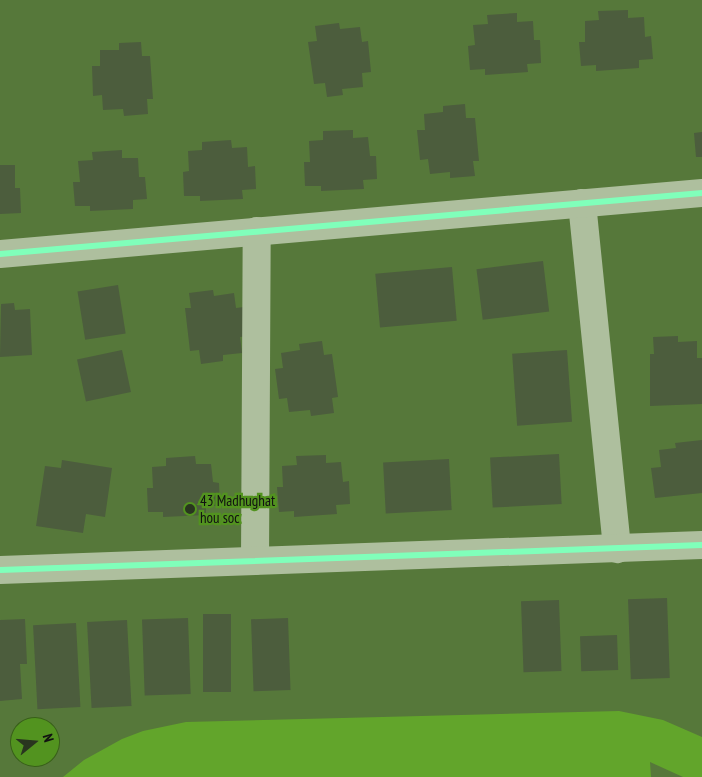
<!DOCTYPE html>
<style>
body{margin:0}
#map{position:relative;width:702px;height:777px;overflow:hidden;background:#56783a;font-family:"PT Sans Narrow",sans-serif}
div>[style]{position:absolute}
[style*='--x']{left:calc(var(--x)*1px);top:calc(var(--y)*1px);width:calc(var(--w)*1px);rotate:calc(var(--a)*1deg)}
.green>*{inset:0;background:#62a52b}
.building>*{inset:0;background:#4c5d3d;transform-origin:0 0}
.minor>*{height:28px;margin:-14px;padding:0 14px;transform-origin:14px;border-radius:14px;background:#aebf9e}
.cycleway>*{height:6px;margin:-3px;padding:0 3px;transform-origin:3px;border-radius:3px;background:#80ffba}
.dots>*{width:14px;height:14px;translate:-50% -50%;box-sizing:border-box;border:2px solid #52931f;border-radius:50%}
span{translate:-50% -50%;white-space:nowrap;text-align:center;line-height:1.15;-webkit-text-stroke:4.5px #52931f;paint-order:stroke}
.poi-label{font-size:15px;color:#111}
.left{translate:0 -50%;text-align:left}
.north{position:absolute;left:10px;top:717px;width:50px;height:50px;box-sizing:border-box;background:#52931f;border:1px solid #385f19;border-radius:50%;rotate:73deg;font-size:14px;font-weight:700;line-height:20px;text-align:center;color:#111}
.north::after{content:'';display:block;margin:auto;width:18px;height:22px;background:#29351f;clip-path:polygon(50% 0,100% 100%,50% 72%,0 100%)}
</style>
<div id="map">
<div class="green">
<div style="clip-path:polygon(619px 711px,663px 720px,702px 737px,702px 777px,683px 777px,650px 762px,651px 777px,63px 777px,84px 760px,122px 739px,143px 731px,186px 722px)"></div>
</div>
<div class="building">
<div style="clip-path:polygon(628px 10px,628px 18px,644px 17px,645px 37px,651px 36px,653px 59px,639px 60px,639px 68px,596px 71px,596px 65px,581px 66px,579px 42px,585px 42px,585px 21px,599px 20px,598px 11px)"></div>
<div style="clip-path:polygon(517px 13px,517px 22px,533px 21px,534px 40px,540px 40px,541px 63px,527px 64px,528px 72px,485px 75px,485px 69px,470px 70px,468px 46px,475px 45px,473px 25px,488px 24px,487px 15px)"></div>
<div style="clip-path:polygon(339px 23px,340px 29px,360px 27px,362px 42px,368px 41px,371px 72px,362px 73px,363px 87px,342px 89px,343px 95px,327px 97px,325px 83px,314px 84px,308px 42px,317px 41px,315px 26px)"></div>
<div style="clip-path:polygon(141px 42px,142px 56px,150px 56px,153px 99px,147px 99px,148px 114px,124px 116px,123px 109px,103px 110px,102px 95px,93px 96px,92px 66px,100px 66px,100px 50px,119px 50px,119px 43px)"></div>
<div style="clip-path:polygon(465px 104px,466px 118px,475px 118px,479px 161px,473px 161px,475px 176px,450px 178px,450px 172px,430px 174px,428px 159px,420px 160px,417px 130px,425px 130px,424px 114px,443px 112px,443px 106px)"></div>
<div style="clip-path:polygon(353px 130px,353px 138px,368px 137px,370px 156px,376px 156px,377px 179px,363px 180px,364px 189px,321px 191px,321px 186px,305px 186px,304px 162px,310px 162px,309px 141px,323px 140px,323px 131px)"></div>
<div style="clip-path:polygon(702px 132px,702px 157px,696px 157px,694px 133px)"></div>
<div style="clip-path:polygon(231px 140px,232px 148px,247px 147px,248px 167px,255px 166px,256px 189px,242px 190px,243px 199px,200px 201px,200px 196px,184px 196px,183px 172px,189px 171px,188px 151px,202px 150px,202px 142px)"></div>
<div style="clip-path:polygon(122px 150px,122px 158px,138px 158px,139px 177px,145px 177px,147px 199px,133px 200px,133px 209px,90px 211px,90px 206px,75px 206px,73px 182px,80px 182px,78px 161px,93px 160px,92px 152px)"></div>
<div style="clip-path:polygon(0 165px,15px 165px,15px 188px,20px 188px,21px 213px,0 214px)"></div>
<div style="left:543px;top:261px;width:51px;height:67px;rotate:83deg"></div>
<div style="left:452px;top:267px;width:54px;height:77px;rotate:85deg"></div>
<div style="left:118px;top:285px;width:49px;height:41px;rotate:81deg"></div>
<div style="clip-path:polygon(213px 290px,214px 296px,234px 293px,236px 308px,244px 307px,248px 336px,240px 337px,242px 353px,223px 355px,223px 361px,201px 364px,199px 350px,190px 351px,185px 308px,191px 308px,189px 293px)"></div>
<div style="clip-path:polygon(14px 303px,15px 310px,30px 309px,32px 355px,0 357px,1px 304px)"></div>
<div style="clip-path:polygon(678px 336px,678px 342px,697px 341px,697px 358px,702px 358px,702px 404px,650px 406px,650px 354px,654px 354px,653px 337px)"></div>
<div style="clip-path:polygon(322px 341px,324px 355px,332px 354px,338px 397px,332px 398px,334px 413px,311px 416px,310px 410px,289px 412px,287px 398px,279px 399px,275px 369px,283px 368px,281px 353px,300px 350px,299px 344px)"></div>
<div style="left:122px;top:350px;width:43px;height:46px;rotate:78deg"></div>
<div style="left:567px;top:350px;width:72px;height:55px;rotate:86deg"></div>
<div style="clip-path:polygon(702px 440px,702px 493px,655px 498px,651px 468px,661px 467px,659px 450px,676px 448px,675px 443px)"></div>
<div style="left:559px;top:454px;width:50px;height:69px;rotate:87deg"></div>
<div style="clip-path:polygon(326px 455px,326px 463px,341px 462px,343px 482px,349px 481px,350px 504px,336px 505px,337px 514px,294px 517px,294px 511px,279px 512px,277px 487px,283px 487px,282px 466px,297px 465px,296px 456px)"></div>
<div style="clip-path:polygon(195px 456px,196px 464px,211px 464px,213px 482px,219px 483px,220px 506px,206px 506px,206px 515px,163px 517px,163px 512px,148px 512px,147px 488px,153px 488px,152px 467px,166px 466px,166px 458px)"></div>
<div style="left:449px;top:459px;width:51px;height:66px;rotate:87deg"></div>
<div style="clip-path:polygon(62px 460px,112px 468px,105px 517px,86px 514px,83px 533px,36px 526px,45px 466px,61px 468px)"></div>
<div style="left:667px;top:598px;width:80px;height:39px;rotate:88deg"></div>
<div style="left:559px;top:600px;width:71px;height:38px;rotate:88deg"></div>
<div style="left:203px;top:614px;width:28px;height:78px"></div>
<div style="left:188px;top:618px;width:76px;height:46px;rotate:88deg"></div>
<div style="left:288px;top:618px;width:72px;height:37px;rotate:88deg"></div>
<div style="clip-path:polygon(25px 619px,27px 664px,20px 664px,22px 699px,0 701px,0 620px)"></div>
<div style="left:127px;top:620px;width:86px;height:40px;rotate:87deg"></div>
<div style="left:76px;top:623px;width:84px;height:43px;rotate:87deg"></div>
<div style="left:617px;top:635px;width:35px;height:37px;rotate:88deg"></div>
</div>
<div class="minor">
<div style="--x:582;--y:203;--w:348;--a:84.2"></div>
<div style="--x:0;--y:254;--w:705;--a:-4.97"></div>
<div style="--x:255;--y:561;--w:330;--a:-89.7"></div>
<div style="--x:0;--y:570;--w:702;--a:-2.04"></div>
</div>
<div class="cycleway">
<div style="--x:0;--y:254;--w:705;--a:-4.97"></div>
<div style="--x:0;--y:570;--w:702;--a:-2.04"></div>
</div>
<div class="dots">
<div style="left:190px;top:509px;background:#29351f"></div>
</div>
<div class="poi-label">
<span class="left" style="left:200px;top:509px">43 Madhughat<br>hou soc</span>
</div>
<div class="north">N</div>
</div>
